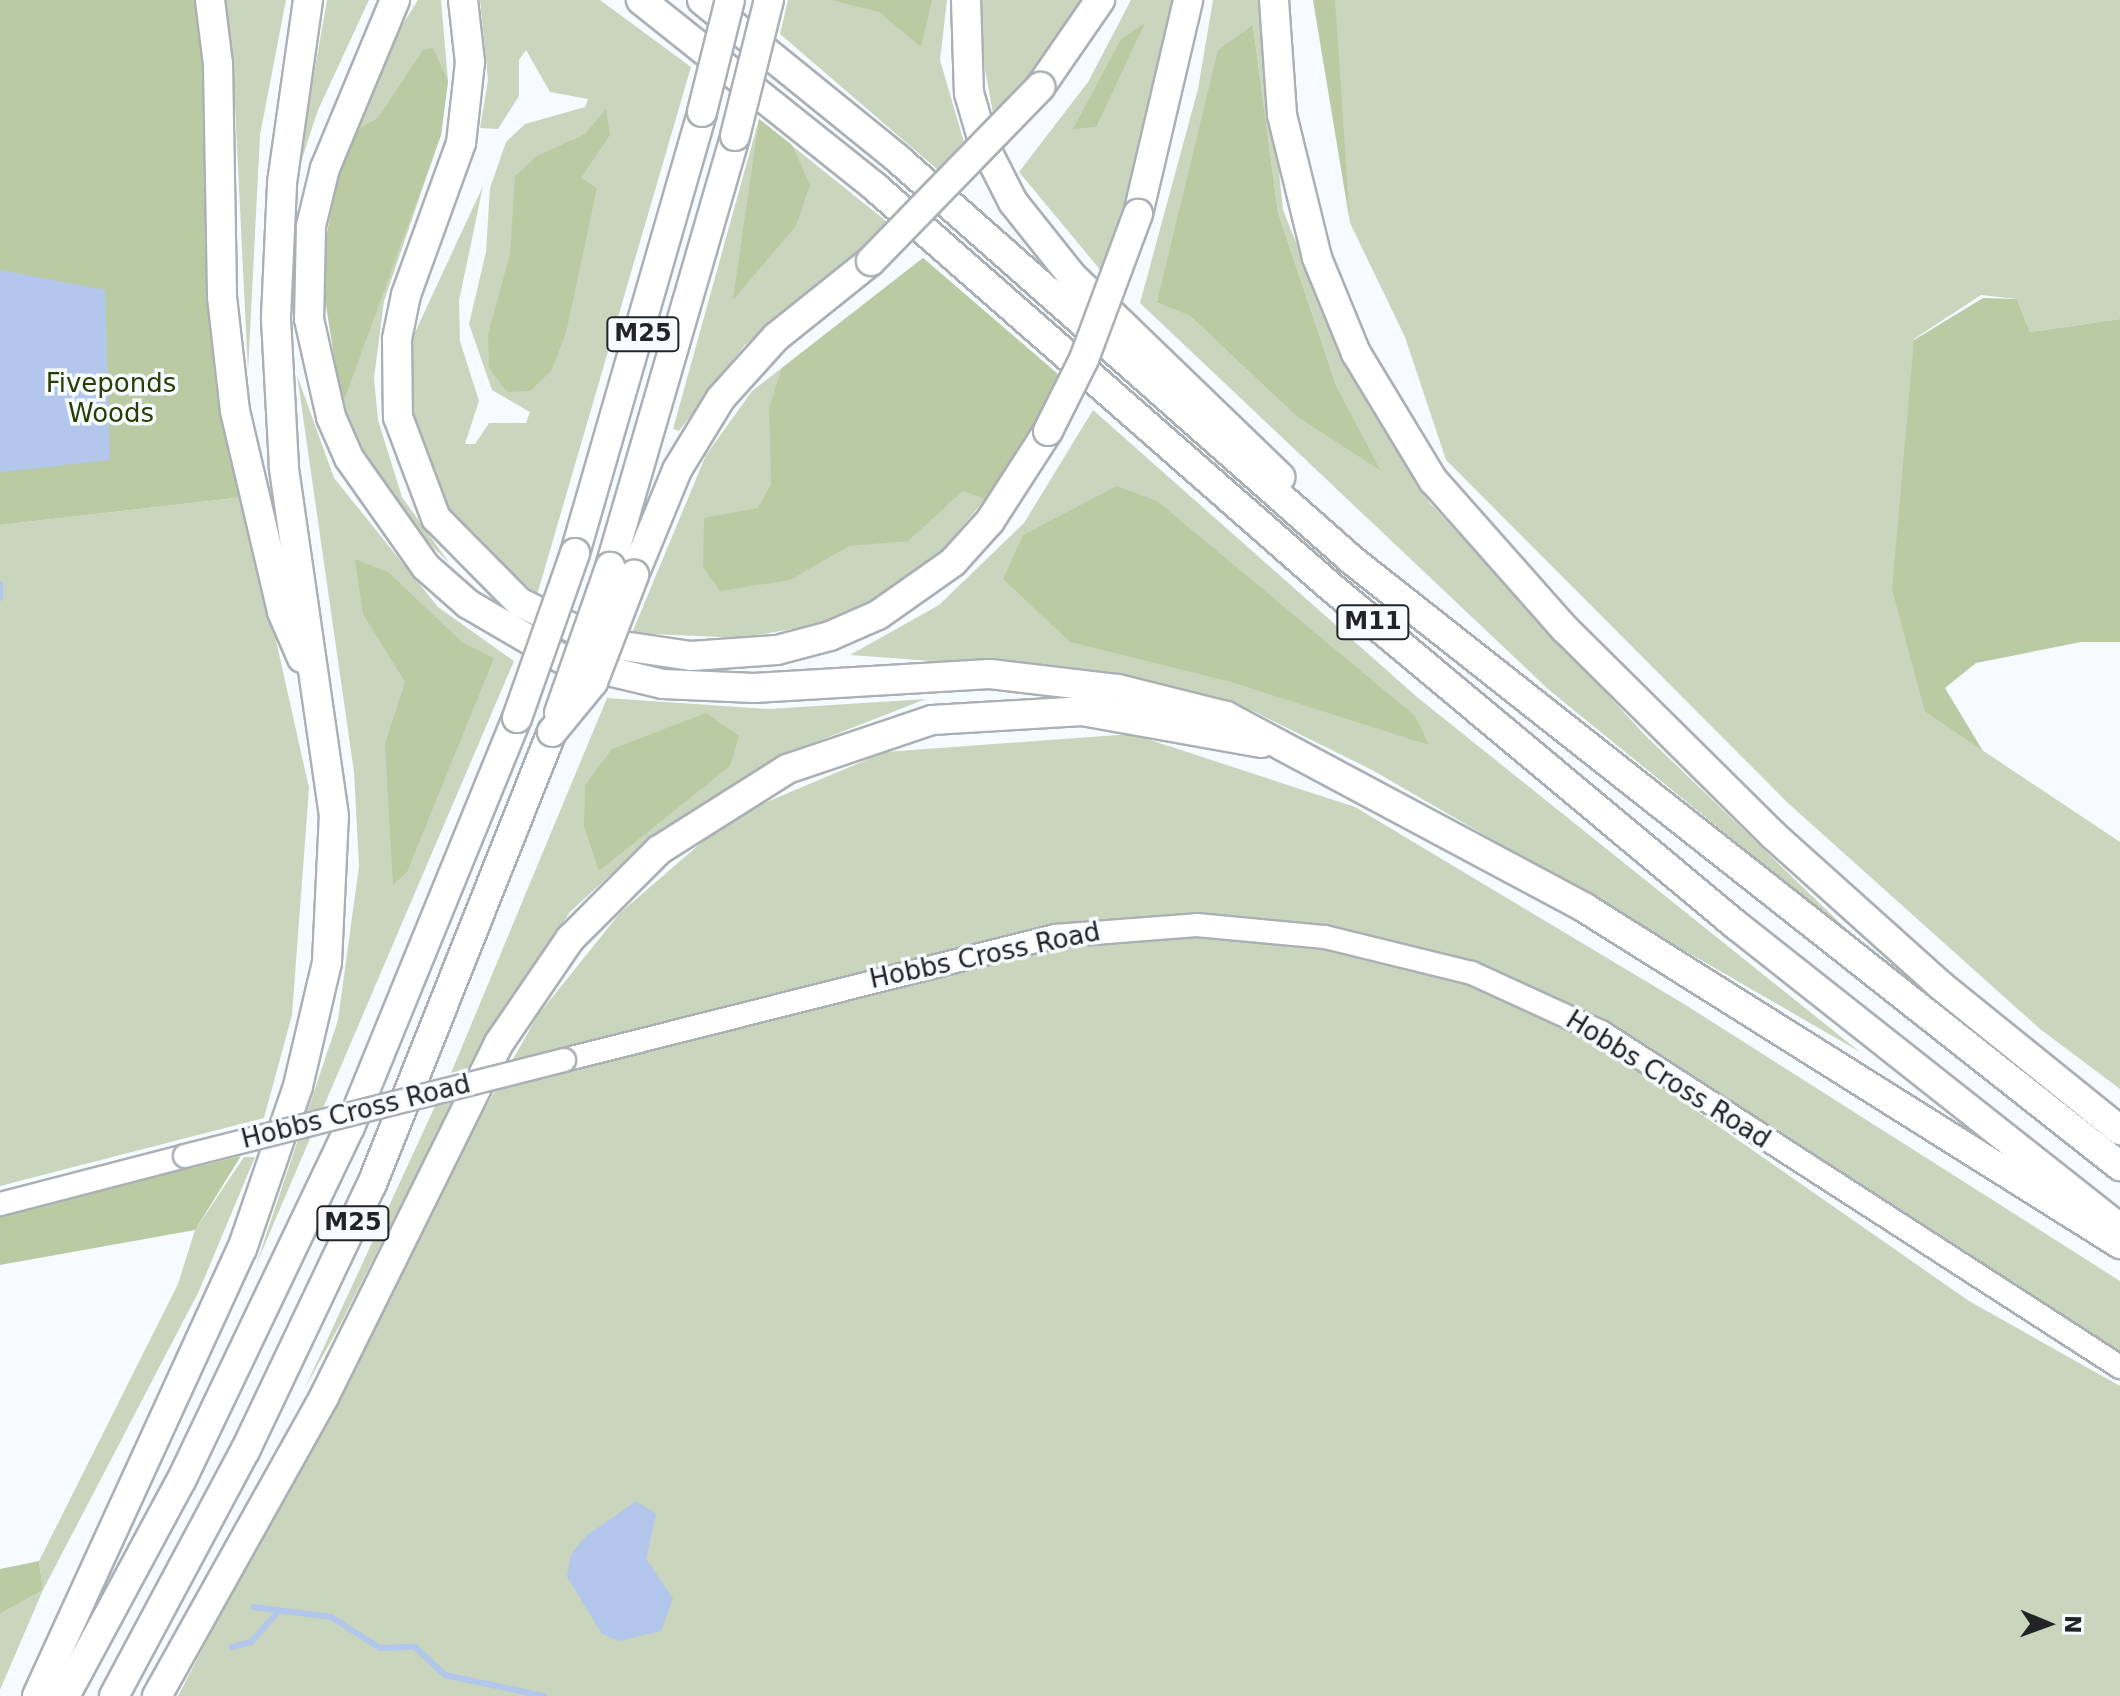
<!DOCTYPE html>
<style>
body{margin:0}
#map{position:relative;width:2120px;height:1696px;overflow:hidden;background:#f6fbff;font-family:"DejaVu Sans",sans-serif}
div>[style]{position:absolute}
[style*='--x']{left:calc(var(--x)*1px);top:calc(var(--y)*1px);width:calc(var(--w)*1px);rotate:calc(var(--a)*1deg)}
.green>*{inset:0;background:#cad5bd}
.forest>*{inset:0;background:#bacba4}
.water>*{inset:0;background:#b3c7ec}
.stream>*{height:6px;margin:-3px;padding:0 3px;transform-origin:3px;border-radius:3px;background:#b3c7ec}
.roads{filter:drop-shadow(2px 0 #abb0b5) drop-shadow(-2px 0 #abb0b5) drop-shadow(0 2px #abb0b5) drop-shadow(0 -2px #abb0b5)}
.secondary>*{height:22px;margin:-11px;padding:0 11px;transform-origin:11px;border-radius:11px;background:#fff}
.highway>*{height:28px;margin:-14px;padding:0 14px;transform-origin:14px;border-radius:14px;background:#fff}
.bridges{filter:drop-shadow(2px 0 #abb0b5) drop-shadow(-2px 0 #abb0b5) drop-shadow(0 2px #abb0b5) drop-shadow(0 -2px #abb0b5)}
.secondary-bridge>*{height:22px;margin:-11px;padding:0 11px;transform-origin:11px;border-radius:11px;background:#fff}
.highway-bridge>*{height:28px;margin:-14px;padding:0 14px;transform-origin:14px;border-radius:14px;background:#fff}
span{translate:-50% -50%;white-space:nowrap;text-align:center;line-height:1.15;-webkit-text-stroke:7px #f6fbff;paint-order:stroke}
.shield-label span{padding:2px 6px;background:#f6fbff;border:2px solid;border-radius:6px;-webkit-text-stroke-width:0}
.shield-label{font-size:24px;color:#212325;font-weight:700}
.park-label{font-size:26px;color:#2a3e00}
.street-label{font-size:26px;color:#212325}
.north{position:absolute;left:2008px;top:1584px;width:80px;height:80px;-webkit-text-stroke:6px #f6fbff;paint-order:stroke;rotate:91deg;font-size:22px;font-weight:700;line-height:32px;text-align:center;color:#212325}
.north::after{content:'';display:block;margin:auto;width:28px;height:36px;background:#212325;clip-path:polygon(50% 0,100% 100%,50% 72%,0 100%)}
</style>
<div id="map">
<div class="green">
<div style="clip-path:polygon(221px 0,286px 0,260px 135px,248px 372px,233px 64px)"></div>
<div style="clip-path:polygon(327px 0,369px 0,318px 110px,296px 177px)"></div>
<div style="clip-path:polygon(418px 0,441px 0,448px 81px,441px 135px,384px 301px,374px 378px,378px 420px,402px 497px,450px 564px,390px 504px,342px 406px,343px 151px,389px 46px)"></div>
<div style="clip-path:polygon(480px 0,600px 0,691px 67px,537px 595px,450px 515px,411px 415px,411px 341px,483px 186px,459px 301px,460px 341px,479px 401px,465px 444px,475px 444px,489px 423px,526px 423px,530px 412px,492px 390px,469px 324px,486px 252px,490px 188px,506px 142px,525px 124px,585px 107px,588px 99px,550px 92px,526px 50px,519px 60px,519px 96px,498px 129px,480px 128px,488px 80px)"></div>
<div style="clip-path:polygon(788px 0,947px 0,940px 60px,968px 156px,945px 176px,780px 34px)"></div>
<div style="clip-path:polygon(982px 0,1082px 0,995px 124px,980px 42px)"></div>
<div style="clip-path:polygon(1131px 0,1174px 0,1132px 190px,1102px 272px,1019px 172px,1088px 82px)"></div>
<div style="clip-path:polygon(evenodd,1213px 0,1261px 0,1283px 210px,1343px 359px,1429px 502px,1645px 735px,1865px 947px,1549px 690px,1140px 303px,1198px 89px,1213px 0,1253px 25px,1278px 212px,1336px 385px,1380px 470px,1297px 417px,1190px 316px,1157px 301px,1253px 25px)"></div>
<div style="clip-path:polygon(1333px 0,2120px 0,2120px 319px,2030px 332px,2017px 299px,1981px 295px,1914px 339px,1925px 712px,2120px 842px,2120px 1089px,2040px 1029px,1789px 804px,1446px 460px,1405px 337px,1350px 223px)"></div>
<div style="clip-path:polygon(759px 119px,891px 225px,744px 346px,679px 431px,673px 429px)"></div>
<div style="clip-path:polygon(923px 258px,1059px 375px,1014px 465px,931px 564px,839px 621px,741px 638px,632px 633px,706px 455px,752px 391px)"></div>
<div style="clip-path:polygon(297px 375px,334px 478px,438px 607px,514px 661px,256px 1265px,338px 1020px,359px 866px,354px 772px)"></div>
<div style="clip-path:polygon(1093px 410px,1417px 697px,1860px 1052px,1372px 770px,1253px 711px,1111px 674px,850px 655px,939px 605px,1024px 523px)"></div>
<div style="clip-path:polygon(244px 497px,309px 788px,292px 1015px,264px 1118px,0 1186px,0 525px)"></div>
<div style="clip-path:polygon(607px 698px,769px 709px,926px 699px,780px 756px,647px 841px,570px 912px,469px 1068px,451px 1073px)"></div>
<div style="clip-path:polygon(1132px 734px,1355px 807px,1684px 1004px,2120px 1281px,2120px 1361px,1861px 1194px,1678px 1098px,1969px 1301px,2120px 1386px,2120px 1696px,178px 1696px,475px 1126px,538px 1015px,620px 913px,731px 817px,885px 752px)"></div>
<div style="clip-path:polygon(454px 1099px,342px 1321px,304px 1390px,436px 1104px)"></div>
<div style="clip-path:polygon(244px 1157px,255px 1157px,199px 1291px,43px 1590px,0 1690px,0 1614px,43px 1590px,39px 1561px,178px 1284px,195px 1230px)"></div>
</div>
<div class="forest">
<div style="clip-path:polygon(0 0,198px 0,244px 497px,0 525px)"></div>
<div style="clip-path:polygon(831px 0,932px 0,921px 47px,879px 12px)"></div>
<div style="clip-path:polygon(1313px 0,1335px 0,1350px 223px)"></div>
<div style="clip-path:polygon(1145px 23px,1096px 127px,1073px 129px,1121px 39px)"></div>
<div style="clip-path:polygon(1253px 25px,1278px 212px,1336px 385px,1381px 471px,1297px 417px,1190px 316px,1157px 302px,1218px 50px)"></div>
<div style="clip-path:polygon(433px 48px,448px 81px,441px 135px,342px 406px,320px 268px,343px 151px,350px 134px,378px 118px,423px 50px)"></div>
<div style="clip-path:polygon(606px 109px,610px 135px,581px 178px,597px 188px,566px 333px,551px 371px,530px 391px,507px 392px,489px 368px,488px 335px,510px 254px,515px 176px,537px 156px,585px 134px)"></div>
<div style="clip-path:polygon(759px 119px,792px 145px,810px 185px,796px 226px,733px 300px)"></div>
<div style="clip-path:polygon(923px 258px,1059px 375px,1014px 465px,985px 499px,963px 491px,908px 541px,849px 546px,790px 580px,720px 591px,703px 567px,704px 518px,758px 508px,771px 484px,769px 408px,782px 368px)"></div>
<div style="clip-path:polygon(1983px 298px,2017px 299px,2030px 332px,2120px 319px,2120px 642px,2081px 642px,1976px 663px,1945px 688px,1983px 751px,1925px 712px,1892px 589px,1914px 340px)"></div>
<div style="clip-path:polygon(1117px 486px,1157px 501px,1415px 716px,1429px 745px,1231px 682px,1070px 642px,1003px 579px,1023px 535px)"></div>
<div style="clip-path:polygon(355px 559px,388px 572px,462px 642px,494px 658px,407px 872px,393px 885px,385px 744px,405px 682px,363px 614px)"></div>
<div style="clip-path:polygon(706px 713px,739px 736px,730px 766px,599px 871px,584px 826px,585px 785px,612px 749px)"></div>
<div style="clip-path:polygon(241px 1156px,195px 1230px,0 1265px,0 1214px)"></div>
<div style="clip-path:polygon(39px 1561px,43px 1590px,0 1614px,0 1569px)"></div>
</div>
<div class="water">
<div style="clip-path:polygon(0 270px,105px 290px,110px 460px,0 472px)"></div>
<div style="clip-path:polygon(636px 1501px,656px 1514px,646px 1559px,673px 1598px,661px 1631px,619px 1641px,602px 1634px,567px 1577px,571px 1554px,586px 1536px)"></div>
</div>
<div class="stream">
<div style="--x:0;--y:584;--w:14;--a:90"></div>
<div style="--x:253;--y:1607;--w:79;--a:7.3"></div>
<div style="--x:331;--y:1617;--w:58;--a:32.3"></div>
<div style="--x:380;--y:1648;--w:35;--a:-2"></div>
<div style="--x:415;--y:1647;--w:41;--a:43"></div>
<div style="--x:445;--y:1675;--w:101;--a:12"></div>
<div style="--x:232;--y:1647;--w:20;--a:-15"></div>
<div style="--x:251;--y:1642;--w:38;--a:-48"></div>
</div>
<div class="roads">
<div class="secondary">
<div style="--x:564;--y:1060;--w:506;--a:-14.17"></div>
<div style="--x:1055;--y:936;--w:142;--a:-4.4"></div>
<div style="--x:1197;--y:925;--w:129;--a:5.4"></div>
<div style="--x:1325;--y:937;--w:151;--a:13.8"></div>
<div style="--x:1472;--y:973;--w:142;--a:24.6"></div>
<div style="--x:1601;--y:1032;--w:618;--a:32.84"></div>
<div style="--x:0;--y:1204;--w:191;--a:-14.5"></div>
</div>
<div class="highway">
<div style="--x:210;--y:0;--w:64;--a:82.9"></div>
<div style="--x:218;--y:64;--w:233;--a:89"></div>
<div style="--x:222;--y:297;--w:115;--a:83.5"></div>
<div style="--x:235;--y:411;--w:206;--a:76.8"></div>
<div style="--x:282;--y:612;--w:50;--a:66.5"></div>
<div style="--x:395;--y:0;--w:182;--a:112.6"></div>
<div style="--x:325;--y:168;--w:60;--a:103.6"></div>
<div style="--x:311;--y:226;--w:93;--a:91.2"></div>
<div style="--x:309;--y:319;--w:100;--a:77.3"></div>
<div style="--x:331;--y:417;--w:45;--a:66.3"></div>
<div style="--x:349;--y:458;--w:133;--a:54.8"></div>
<div style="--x:426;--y:567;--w:56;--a:41.4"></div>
<div style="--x:468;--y:604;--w:113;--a:30.2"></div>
<div style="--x:566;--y:661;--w:100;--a:13.3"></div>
<div style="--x:663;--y:684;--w:91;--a:2.5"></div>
<div style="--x:754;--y:688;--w:236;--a:-3.4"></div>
<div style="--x:990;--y:674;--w:129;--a:6.7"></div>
<div style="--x:1118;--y:689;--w:111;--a:14"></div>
<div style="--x:1226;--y:716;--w:407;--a:28.1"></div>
<div style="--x:1585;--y:908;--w:632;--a:32.13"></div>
<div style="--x:463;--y:0;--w:62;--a:83.6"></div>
<div style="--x:470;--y:62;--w:81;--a:96.3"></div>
<div style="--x:461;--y:143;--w:162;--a:109.9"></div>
<div style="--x:406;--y:295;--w:45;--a:101.6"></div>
<div style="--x:397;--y:339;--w:78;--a:89.3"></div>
<div style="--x:398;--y:417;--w:108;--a:69.4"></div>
<div style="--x:436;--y:518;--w:118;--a:45.3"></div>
<div style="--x:519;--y:602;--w:93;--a:26"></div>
<div style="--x:603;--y:643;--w:89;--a:8.4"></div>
<div style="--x:691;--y:656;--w:86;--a:-4"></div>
<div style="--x:777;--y:650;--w:55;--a:-14.8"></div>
<div style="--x:830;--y:636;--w:52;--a:-23.6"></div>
<div style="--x:878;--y:615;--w:92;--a:-35.2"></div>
<div style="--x:953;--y:562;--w:55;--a:-47.9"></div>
<div style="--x:990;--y:521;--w:107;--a:-57.2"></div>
<div style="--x:641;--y:0;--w:300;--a:38.6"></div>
<div style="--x:875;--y:187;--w:607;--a:41.26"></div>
<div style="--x:1331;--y:587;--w:528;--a:39.85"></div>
<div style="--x:1736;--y:925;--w:484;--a:38.3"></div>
<div style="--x:702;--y:0;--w:252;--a:39"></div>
<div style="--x:898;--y:159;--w:607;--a:41.46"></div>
<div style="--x:1353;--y:561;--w:977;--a:38.27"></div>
<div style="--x:966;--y:0;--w:93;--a:88.2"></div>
<div style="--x:969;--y:93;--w:54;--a:73.9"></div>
<div style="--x:984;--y:145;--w:64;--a:63"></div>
<div style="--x:1013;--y:202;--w:93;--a:51.5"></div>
<div style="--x:1071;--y:275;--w:291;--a:44"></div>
<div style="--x:1274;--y:0;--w:115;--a:86"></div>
<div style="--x:1282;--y:115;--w:147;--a:76.2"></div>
<div style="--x:1317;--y:258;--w:103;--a:67.7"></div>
<div style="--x:1356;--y:353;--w:149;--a:58.8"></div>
<div style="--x:1433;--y:480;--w:199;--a:48.5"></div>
<div style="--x:1565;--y:629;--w:293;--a:44.7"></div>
<div style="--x:1773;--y:835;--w:224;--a:41.9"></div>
<div style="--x:1940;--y:985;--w:231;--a:38.9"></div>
<div style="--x:1040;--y:87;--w:106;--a:-55.4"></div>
<div style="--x:1138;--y:214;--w:220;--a:-76.8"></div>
<div style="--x:575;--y:553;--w:459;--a:-73.9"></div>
<div style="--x:610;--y:567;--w:449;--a:-73.8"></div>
<div style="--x:634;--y:575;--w:113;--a:-67.7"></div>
<div style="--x:677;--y:470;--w:84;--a:-58.6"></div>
<div style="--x:721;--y:398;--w:82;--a:-48"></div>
<div style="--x:776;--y:337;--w:122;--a:-38.7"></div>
<div style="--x:37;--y:1696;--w:492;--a:-65.4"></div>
<div style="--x:242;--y:1249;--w:172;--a:-71"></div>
<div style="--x:298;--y:1086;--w:127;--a:-76.8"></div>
<div style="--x:327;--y:962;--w:146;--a:-87.3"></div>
<div style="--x:334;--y:816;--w:353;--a:-98.2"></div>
<div style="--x:284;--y:467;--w:150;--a:-93.1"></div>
<div style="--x:276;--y:317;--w:134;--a:-87.4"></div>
<div style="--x:282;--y:183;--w:185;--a:-81.9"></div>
<div style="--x:65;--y:1696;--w:244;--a:-61.7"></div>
<div style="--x:181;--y:1481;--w:392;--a:-64.5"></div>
<div style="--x:350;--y:1127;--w:442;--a:-67.8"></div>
<div style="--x:114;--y:1696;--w:278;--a:-61.9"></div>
<div style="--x:245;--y:1451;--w:296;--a:-64.6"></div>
<div style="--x:372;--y:1184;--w:487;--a:-68.3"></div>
<div style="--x:157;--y:1696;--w:342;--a:-60.8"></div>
<div style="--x:324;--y:1397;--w:395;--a:-63.7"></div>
<div style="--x:499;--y:1043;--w:126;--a:-55.7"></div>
<div style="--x:570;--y:939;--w:126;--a:-45"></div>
<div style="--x:659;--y:850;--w:151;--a:-32.3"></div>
<div style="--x:787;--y:769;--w:153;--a:-18.7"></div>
<div style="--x:932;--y:720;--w:150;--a:-3.4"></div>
<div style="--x:1082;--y:711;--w:182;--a:10.1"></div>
</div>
</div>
<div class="bridges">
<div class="secondary-bridge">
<div style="--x:185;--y:1156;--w:391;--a:-14.2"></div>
</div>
<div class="highway-bridge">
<div style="--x:702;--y:112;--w:115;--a:-76"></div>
<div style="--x:735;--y:136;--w:140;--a:-76"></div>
<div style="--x:871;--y:261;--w:243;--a:-45.8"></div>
<div style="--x:1048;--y:431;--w:80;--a:-63.4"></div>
<div style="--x:1084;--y:359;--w:155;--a:-69.6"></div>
<div style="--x:559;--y:713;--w:155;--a:-70.7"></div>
<div style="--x:517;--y:718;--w:175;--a:-70.6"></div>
<div style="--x:552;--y:732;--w:65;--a:-50.6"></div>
<div style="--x:593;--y:682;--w:115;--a:-69"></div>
</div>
</div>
<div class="shield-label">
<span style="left:643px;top:334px">M25</span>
<span style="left:1373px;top:622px">M11</span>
<span style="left:353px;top:1223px">M25</span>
</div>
<div class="park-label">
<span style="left:111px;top:399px">Fiveponds<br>Woods</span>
</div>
<div class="street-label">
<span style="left:985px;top:956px;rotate:-12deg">Hobbs Cross Road</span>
<span style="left:1668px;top:1080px;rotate:32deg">Hobbs Cross Road</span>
<span style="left:356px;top:1112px;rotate:-14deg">Hobbs Cross Road</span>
</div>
<div class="north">N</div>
</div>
